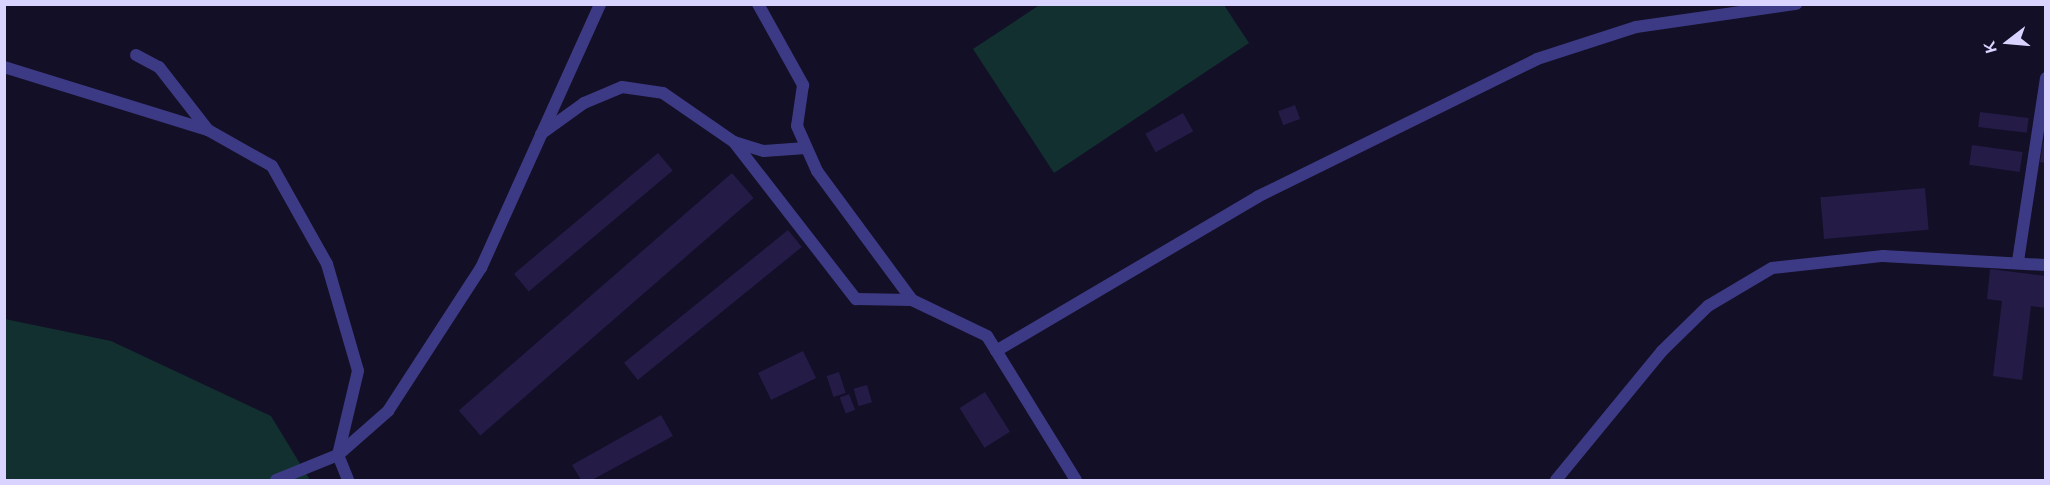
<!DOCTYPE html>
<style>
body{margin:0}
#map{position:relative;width:2050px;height:485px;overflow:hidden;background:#130f26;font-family:Helvetica,sans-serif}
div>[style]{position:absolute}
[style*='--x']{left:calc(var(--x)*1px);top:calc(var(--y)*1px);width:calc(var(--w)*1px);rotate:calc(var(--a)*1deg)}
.green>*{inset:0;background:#12302f}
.building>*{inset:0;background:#241b47;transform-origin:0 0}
.street>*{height:12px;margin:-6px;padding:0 6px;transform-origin:6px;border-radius:6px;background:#3d3a85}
span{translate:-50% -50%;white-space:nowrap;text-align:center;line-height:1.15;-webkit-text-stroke:6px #130f26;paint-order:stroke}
.frame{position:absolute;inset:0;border:6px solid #d9d4ff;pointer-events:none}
.north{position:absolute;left:1978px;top:12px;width:60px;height:60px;-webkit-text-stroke:4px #130f26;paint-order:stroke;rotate:254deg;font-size:16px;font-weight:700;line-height:24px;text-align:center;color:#d9d4ff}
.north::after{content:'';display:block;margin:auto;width:21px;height:27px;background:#d9d4ff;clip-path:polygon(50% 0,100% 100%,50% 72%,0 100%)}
</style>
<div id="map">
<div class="green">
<div style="clip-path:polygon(1041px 4px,1224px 5px,1249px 43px,1054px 173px,973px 49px)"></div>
<div style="clip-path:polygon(5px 319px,111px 341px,271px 416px,310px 480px,5px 480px)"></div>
</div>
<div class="building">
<div style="left:1295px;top:105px;width:15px;height:18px;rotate:70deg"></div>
<div style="left:1980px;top:112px;width:49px;height:15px;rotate:7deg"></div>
<div style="left:1183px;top:113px;width:21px;height:43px;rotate:61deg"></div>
<div style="clip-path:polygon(2043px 142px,2046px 142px,2046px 163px,2040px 162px)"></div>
<div style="left:1972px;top:145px;width:51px;height:20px;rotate:8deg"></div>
<div style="left:658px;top:153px;width:23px;height:188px;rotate:50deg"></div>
<div style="left:732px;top:173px;width:33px;height:362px;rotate:49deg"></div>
<div style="left:1925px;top:188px;width:42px;height:105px;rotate:85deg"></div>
<div style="left:788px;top:230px;width:22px;height:211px;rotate:51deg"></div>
<div style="clip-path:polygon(1990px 269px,2046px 276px,2046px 308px,2031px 306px,2022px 380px,1993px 376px,2002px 301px,1987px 299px)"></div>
<div style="left:803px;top:351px;width:30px;height:50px;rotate:64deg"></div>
<div style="left:839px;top:372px;width:22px;height:13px;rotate:72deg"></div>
<div style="left:867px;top:385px;width:18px;height:14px;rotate:74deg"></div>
<div style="left:985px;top:392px;width:47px;height:30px;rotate:58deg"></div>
<div style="left:849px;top:394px;width:17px;height:10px;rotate:69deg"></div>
<div style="clip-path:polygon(661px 415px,673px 436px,592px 480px,581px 480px,572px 465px)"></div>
</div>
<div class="street">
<div style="--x:758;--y:4;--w:93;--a:60.9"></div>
<div style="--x:803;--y:85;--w:41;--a:98.3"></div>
<div style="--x:797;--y:126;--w:49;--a:66"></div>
<div style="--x:817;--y:171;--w:160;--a:53.6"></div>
<div style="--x:912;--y:300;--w:83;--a:25.6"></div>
<div style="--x:987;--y:336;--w:169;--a:58.3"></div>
<div style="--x:136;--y:55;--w:26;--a:28"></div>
<div style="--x:159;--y:67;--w:80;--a:52.1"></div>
<div style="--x:4;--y:67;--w:214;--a:17.2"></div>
<div style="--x:208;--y:130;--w:73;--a:29.4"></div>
<div style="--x:272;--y:166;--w:112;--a:60.7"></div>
<div style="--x:327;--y:264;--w:111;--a:73.8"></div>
<div style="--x:358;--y:371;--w:86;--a:103.4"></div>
<div style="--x:338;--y:455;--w:27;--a:68"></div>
<div style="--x:541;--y:134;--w:53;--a:-35.8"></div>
<div style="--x:584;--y:103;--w:41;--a:-22.8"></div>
<div style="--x:622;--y:87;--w:41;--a:8.3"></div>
<div style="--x:663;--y:93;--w:86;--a:34.6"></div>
<div style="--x:734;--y:142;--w:199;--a:52.2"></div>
<div style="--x:856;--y:299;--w:56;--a:1"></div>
<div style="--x:734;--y:142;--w:31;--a:17"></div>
<div style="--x:764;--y:151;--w:42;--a:-4.1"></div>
<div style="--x:2018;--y:261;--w:185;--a:-81.3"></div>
<div style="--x:996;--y:351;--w:303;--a:-30.5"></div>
<div style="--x:1257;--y:197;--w:312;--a:-26.2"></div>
<div style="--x:1537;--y:59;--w:104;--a:-17.9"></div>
<div style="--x:1636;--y:27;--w:162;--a:-8.2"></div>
<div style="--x:276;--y:480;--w:67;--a:-22"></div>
<div style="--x:338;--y:455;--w:67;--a:-41.3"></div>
<div style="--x:388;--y:411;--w:171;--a:-57"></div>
<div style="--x:481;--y:268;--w:290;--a:-65.7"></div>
<div style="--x:1556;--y:480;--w:167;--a:-50.6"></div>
<div style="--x:1662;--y:351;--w:64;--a:-44.4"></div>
<div style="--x:1708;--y:306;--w:74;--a:-30.7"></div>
<div style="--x:1772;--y:268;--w:112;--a:-6.2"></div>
<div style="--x:1883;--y:256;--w:163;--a:3.2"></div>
</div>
<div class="frame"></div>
<div class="north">K</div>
</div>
